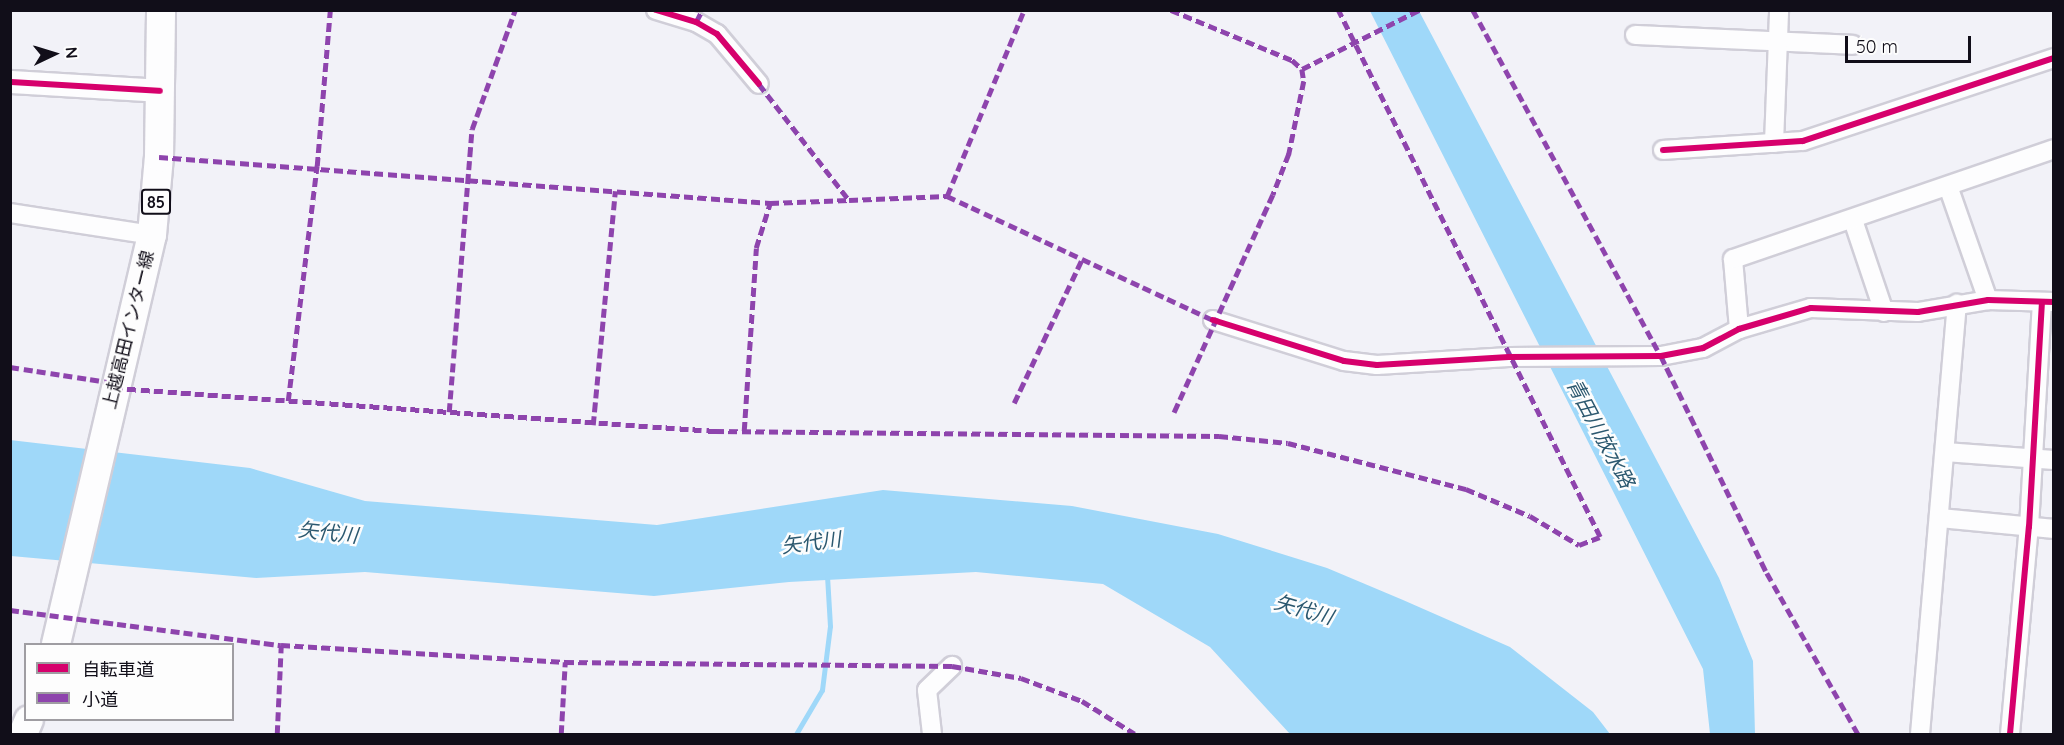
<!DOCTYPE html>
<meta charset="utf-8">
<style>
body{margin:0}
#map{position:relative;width:2064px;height:745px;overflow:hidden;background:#f2f2f8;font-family:Quicksand,"Noto Sans JP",sans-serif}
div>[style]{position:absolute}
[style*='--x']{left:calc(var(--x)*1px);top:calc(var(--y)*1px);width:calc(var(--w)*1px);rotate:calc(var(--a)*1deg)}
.water>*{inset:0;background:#9fd8f9}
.stream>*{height:5px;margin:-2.5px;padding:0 2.5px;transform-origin:2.5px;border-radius:2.5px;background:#9fd8f9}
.roads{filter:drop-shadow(2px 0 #d0ced8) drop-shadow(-2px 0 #d0ced8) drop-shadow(0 2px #d0ced8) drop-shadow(0 -2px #d0ced8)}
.minor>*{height:18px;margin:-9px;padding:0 9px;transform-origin:9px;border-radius:9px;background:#fdfdfe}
.tertiary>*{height:22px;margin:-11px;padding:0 11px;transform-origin:11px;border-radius:11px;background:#fdfdfe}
.primary>*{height:28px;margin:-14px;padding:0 14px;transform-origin:14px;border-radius:14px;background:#fdfdfe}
.quiet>*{height:4.5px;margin-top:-2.25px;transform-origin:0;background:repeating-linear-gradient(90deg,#8e44ad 0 9px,transparent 0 13.5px)}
.cycleway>*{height:6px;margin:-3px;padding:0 3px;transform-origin:3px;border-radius:3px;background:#d6006c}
span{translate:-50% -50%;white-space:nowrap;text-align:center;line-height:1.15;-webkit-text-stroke:5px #fdfdfd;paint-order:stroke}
.shield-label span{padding:2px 4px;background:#fdfdfd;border:2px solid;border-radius:4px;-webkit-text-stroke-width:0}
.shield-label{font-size:16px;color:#110e19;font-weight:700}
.street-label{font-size:18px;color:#110e19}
.water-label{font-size:20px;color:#2b586f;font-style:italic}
.frame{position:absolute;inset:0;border:12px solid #110e19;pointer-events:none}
.legend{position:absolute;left:24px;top:643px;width:210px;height:78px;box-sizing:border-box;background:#fdfdfd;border:2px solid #9f9da2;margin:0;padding:8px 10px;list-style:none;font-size:18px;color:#110e19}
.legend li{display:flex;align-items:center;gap:12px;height:30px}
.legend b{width:30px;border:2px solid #9f9da2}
.north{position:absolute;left:24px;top:24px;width:60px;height:60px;-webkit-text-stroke:4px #fdfdfd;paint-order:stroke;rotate:86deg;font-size:16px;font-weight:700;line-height:24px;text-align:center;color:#110e19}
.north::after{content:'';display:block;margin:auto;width:21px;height:27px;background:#110e19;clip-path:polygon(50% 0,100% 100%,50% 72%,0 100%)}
.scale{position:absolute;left:1845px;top:36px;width:126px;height:27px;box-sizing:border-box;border:3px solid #110e19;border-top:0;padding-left:8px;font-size:18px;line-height:21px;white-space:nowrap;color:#110e19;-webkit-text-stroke:4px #fdfdfd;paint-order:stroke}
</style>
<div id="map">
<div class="water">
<div style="clip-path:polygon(1370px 11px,1419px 11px,1719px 578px,1753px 661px,1755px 734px,1710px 734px,1703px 669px)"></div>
<div style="clip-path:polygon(10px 440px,250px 468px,365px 501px,657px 525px,883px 490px,1072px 506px,1218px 534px,1327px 568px,1403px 600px,1510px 647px,1593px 712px,1610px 734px,1290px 734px,1210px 647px,1103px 584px,976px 572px,789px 582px,654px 596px,365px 572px,256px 578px,11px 556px)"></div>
</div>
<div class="stream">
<div style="--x:796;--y:734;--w:51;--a:-59.4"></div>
<div style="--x:822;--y:690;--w:64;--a:-82.9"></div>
<div style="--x:830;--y:626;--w:50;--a:-93.4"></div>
</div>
<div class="roads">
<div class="minor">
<div style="--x:656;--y:10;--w:42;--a:16.7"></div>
<div style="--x:696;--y:22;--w:24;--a:30"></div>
<div style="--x:717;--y:34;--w:65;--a:50"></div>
<div style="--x:1635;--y:35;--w:218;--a:2.6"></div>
<div style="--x:1774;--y:143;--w:133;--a:-87.8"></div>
<div style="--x:1663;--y:150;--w:140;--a:-3.7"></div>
<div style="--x:1803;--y:141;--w:264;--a:-18.3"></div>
<div style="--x:1948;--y:186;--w:121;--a:70.7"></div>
<div style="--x:10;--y:213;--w:144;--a:8.8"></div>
<div style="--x:1853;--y:220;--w:97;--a:71.4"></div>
<div style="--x:1213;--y:320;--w:137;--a:17.4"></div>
<div style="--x:1344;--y:361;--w:33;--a:7"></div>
<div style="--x:1377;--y:365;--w:132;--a:-3.5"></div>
<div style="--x:1509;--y:357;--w:152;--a:-0.4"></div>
<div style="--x:1661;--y:356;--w:43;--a:-10.8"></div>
<div style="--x:1703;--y:348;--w:41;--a:-27.8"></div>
<div style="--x:1739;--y:329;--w:75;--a:-16.3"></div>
<div style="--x:1811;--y:308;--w:107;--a:2.1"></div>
<div style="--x:1918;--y:312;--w:71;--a:-9.7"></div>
<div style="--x:1988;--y:300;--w:66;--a:1.7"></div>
<div style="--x:1739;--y:329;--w:70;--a:-94.9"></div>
<div style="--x:1733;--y:259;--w:339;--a:-18.9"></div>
<div style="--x:1945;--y:452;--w:109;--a:4.2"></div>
<div style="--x:1940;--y:518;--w:115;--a:5.5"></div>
<div style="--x:932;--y:734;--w:44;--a:-96.5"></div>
<div style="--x:927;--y:690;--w:35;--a:-44"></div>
<div style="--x:1920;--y:734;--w:432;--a:-85.1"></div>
<div style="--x:2010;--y:734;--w:208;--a:-84.8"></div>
<div style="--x:2029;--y:527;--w:225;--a:-86.7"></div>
</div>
<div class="tertiary">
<div style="--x:10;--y:82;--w:150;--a:3.4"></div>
</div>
<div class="primary">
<div style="--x:56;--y:644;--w:420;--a:-76.8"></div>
<div style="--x:152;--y:235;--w:78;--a:-84.9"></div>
<div style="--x:159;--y:157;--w:147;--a:-89.2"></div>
<div style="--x:23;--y:734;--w:15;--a:-67"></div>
</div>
</div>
<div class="quiet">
<div style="--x:1171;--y:10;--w:131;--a:22.5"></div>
<div style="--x:1292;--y:60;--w:13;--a:42"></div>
<div style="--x:1302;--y:69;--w:12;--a:81"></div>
<div style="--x:1304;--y:81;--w:75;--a:101.6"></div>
<div style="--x:1289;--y:154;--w:44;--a:111.3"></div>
<div style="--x:1273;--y:195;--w:239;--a:114.4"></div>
<div style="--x:1473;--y:10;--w:394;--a:61.5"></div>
<div style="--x:1661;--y:356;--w:242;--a:64"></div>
<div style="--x:1767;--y:573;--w:185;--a:60.5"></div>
<div style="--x:696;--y:22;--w:13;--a:-63"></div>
<div style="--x:1302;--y:69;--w:131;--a:-26.8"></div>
<div style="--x:759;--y:84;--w:147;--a:52.2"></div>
<div style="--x:849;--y:200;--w:98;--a:-2.3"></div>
<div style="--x:947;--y:196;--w:293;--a:25"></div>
<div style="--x:159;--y:157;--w:613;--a:4.31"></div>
<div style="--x:770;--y:203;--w:79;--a:-2.2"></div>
<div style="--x:947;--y:196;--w:201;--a:-67.5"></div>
<div style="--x:10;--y:367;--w:106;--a:8.7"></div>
<div style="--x:114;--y:388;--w:603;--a:4.09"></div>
<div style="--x:715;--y:431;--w:504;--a:0.57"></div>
<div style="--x:1219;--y:436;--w:69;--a:5.8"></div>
<div style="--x:1288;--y:443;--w:184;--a:14.5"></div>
<div style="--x:1466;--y:489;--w:69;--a:22.9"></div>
<div style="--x:1530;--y:516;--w:57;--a:30.6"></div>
<div style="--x:1579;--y:545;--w:22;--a:-21"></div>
<div style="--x:1600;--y:537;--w:589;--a:-116.43"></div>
<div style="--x:288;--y:401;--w:237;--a:-83"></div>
<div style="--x:317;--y:166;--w:157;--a:-85.2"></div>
<div style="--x:1014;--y:403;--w:157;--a:-64.7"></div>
<div style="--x:449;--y:412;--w:284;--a:-85.4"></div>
<div style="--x:472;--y:129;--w:127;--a:-70.1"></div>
<div style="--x:593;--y:425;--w:235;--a:-84.6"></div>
<div style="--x:744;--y:431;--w:183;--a:-86.2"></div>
<div style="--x:756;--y:248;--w:47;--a:-72.7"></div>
<div style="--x:10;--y:610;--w:273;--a:7.4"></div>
<div style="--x:281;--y:645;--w:285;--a:3.4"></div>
<div style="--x:565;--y:662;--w:387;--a:0.6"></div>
<div style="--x:952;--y:666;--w:70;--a:9.9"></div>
<div style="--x:1021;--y:678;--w:65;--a:20.7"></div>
<div style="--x:1082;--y:701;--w:62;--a:31.9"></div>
<div style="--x:277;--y:734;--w:89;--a:-87.4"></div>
<div style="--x:561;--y:734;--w:72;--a:-86.8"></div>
</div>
<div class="cycleway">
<div style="--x:656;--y:10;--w:42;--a:16.7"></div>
<div style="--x:696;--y:22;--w:24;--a:30"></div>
<div style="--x:717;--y:34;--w:65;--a:50"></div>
<div style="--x:10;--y:82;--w:150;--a:3.4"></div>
<div style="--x:1663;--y:150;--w:140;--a:-3.7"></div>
<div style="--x:1803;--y:141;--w:264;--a:-18.3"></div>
<div style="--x:1213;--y:320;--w:137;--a:17.4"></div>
<div style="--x:1344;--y:361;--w:33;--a:7"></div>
<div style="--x:1377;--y:365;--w:132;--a:-3.5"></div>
<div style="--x:1509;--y:357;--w:152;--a:-0.4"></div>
<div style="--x:1661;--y:356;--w:43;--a:-10.8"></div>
<div style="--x:1703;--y:348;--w:41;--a:-27.8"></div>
<div style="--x:1739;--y:329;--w:75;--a:-16.3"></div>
<div style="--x:1811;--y:308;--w:107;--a:2.1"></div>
<div style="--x:1918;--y:312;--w:71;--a:-9.7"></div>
<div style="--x:1988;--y:300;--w:66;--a:1.7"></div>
<div style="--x:2010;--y:734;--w:208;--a:-84.8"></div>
<div style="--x:2029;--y:527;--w:225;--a:-86.7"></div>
</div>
<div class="shield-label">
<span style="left:156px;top:202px">85</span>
</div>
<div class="street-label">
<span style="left:129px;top:330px;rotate:-76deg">上越高田インター線</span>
</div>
<div class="water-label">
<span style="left:1601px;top:433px;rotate:62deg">青田川放水路</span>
<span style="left:328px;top:532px;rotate:6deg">矢代川</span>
<span style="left:811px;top:542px;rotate:-7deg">矢代川</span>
<span style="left:1304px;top:609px;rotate:16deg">矢代川</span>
</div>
<div class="frame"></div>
<ul class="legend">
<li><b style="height:8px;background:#d6006c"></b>自転車道</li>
<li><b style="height:8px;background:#8e44ad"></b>小道</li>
</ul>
<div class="north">N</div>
<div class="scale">50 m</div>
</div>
